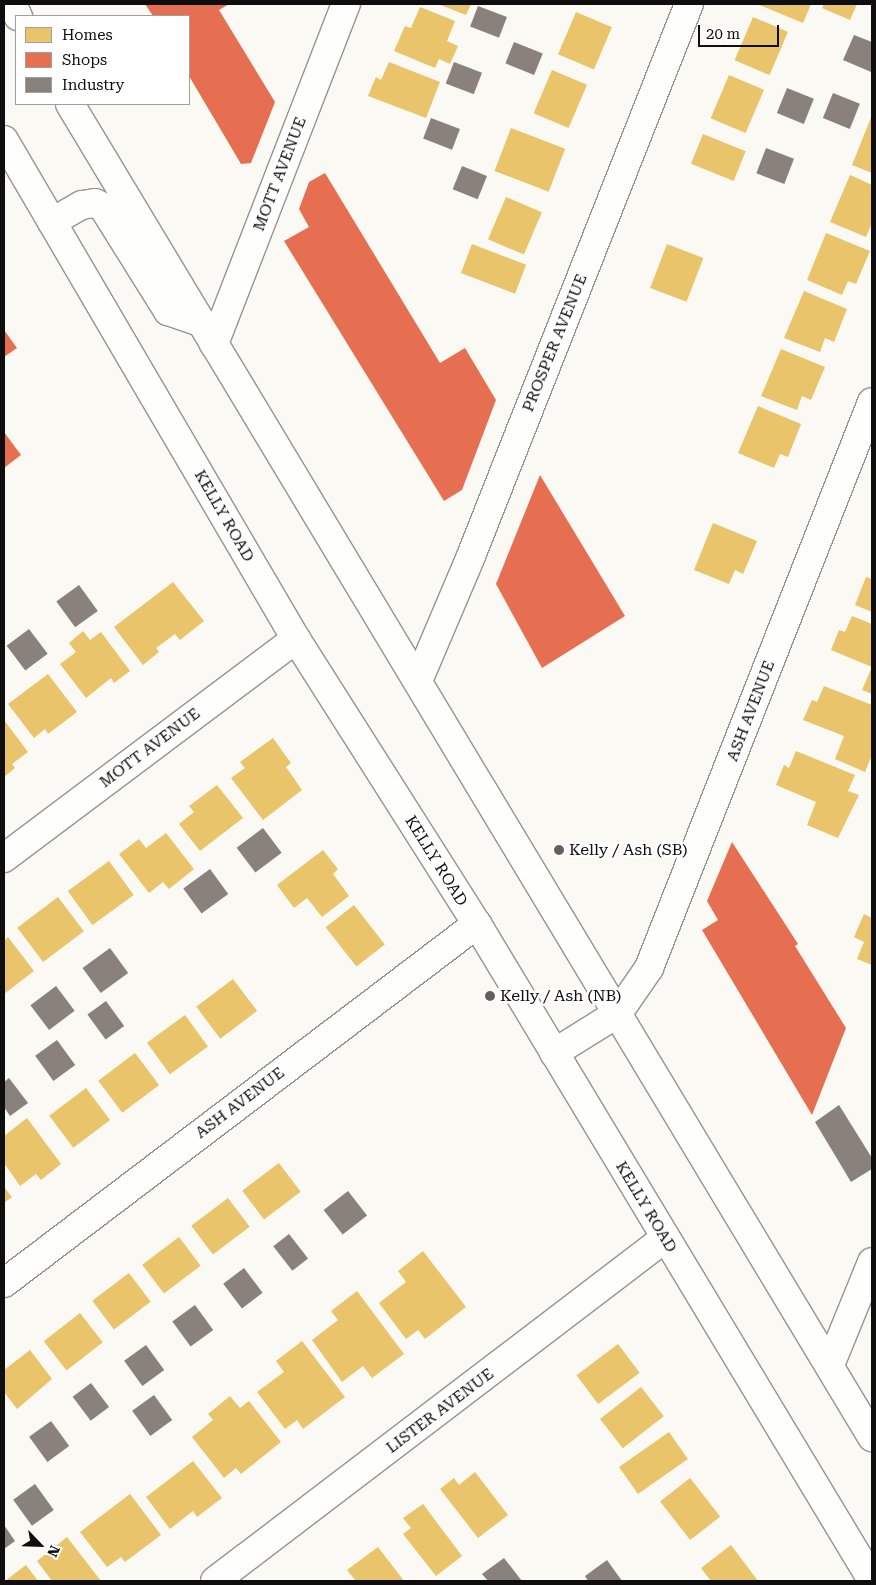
<!DOCTYPE html>
<style>
body{margin:0}
#map{position:relative;width:876px;height:1585px;overflow:hidden;background:#faf9f4;font-family:"Roboto Serif",serif}
div>[style]{position:absolute}
[style*='--x']{left:calc(var(--x)*1px);top:calc(var(--y)*1px);width:calc(var(--w)*1px);rotate:calc(var(--a)*1deg)}
.homes>*{inset:0;background:#e9c46a;transform-origin:0 0}
.shops>*{inset:0;background:#e76f51}
.industry>*{inset:0;background:#8a817c;transform-origin:0 0}
.roads{filter:drop-shadow(1px 0 #949492) drop-shadow(-1px 0 #949492) drop-shadow(0 1px #949492) drop-shadow(0 -1px #949492)}
.minor>*{height:28px;margin:-14px;padding:0 14px;transform-origin:14px;border-radius:14px;background:#fefefd}
.tertiary>*{height:28px;margin:-14px;padding:0 14px;transform-origin:14px;border-radius:14px;background:#fefefd}
.dots>*{width:14px;height:14px;translate:-50% -50%;box-sizing:border-box;border:2px solid #fff;border-radius:50%}
span{translate:-50% -50%;white-space:nowrap;text-align:center;line-height:1.15;-webkit-text-stroke:5px #fff;paint-order:stroke}
.street-label{font-size:16px;color:#0e0e0e}
.poi-label{font-size:16px;color:#0e0e0e}
.left{translate:0 -50%;text-align:left}
.frame{position:absolute;inset:0;border:5px solid #0e0e0e;pointer-events:none}
.legend{position:absolute;left:15px;top:15px;width:175px;height:90px;box-sizing:border-box;background:#fff;border:1px solid #9f9f9f;margin:0;padding:6px 9px;list-style:none;font-size:15px;color:#0e0e0e}
.legend li{display:flex;align-items:center;gap:10px;height:25px}
.legend b{width:25px;border:1px solid #9f9f9f}
.north{position:absolute;left:15px;top:1520px;width:50px;height:50px;-webkit-text-stroke:4px #fff;paint-order:stroke;rotate:114deg;font-size:14px;font-weight:700;line-height:20px;text-align:center;color:#0e0e0e}
.north::after{content:'';display:block;margin:auto;width:18px;height:22px;background:#0e0e0e;clip-path:polygon(50% 0,100% 100%,50% 72%,0 100%)}
.scale{position:absolute;left:698px;top:25px;width:81px;height:22px;box-sizing:border-box;border:2px solid #0e0e0e;border-top:0;padding-left:6px;font-size:15px;line-height:18px;white-space:nowrap;color:#0e0e0e;-webkit-text-stroke:4px #fff;paint-order:stroke}
</style>
<div id="map">
<div class="homes">
<div style="clip-path:polygon(438px 4px,471px 4px,466px 15px)"></div>
<div style="clip-path:polygon(757px 4px,811px 4px,803px 23px)"></div>
<div style="clip-path:polygon(824px 4px,857px 4px,850px 20px,822px 8px)"></div>
<div style="clip-path:polygon(420px 7px,455px 21px,447px 41px,458px 46px,450px 64px,439px 59px,435px 68px,394px 51px,405px 26px,411px 28px)"></div>
<div style="left:576px;top:12px;width:39px;height:46px;rotate:23deg"></div>
<div style="left:753px;top:17px;width:38px;height:47px;rotate:23deg"></div>
<div style="clip-path:polygon(389px 62px,440px 82px,426px 118px,368px 96px,376px 77px,381px 80px)"></div>
<div style="left:552px;top:70px;width:38px;height:47px;rotate:23deg"></div>
<div style="left:729px;top:75px;width:38px;height:47px;rotate:23deg"></div>
<div style="clip-path:polygon(872px 115px,872px 173px,852px 165px)"></div>
<div style="left:511px;top:128px;width:58px;height:46px;rotate:21deg"></div>
<div style="left:703px;top:134px;width:46px;height:32px;rotate:22deg"></div>
<div style="clip-path:polygon(850px 175px,872px 185px,872px 223px,866px 237px,830px 222px)"></div>
<div style="left:506px;top:197px;width:39px;height:46px;rotate:23deg"></div>
<div style="clip-path:polygon(826px 233px,870px 251px,856px 284px,848px 281px,842px 295px,807px 280px)"></div>
<div style="left:472px;top:244px;width:58px;height:31px;rotate:21deg"></div>
<div style="left:667px;top:244px;width:39px;height:47px;rotate:21deg"></div>
<div style="clip-path:polygon(804px 291px,847px 309px,834px 342px,825px 338px,820px 352px,784px 338px)"></div>
<div style="clip-path:polygon(781px 349px,825px 367px,811px 400px,802px 396px,797px 410px,761px 396px)"></div>
<div style="clip-path:polygon(758px 406px,801px 424px,788px 457px,780px 454px,774px 468px,738px 453px)"></div>
<div style="clip-path:polygon(713px 523px,757px 541px,743px 574px,735px 570px,729px 584px,694px 570px)"></div>
<div style="clip-path:polygon(866px 577px,872px 579px,872px 612px,855px 605px)"></div>
<div style="clip-path:polygon(173px 582px,204px 621px,180px 640px,175px 634px,156px 648px,159px 652px,143px 665px,114px 627px)"></div>
<div style="clip-path:polygon(852px 616px,872px 624px,872px 694px,862px 690px,872px 667px,831px 650px,839px 630px,845px 632px)"></div>
<div style="clip-path:polygon(83px 631px,90px 640px,101px 632px,130px 671px,114px 683px,111px 678px,86px 698px,60px 664px,76px 652px,69px 643px)"></div>
<div style="clip-path:polygon(48px 674px,77px 712px,48px 734px,45px 729px,34px 738px,8px 704px)"></div>
<div style="clip-path:polygon(824px 686px,872px 705px,872px 755px,865px 772px,835px 759px,844px 736px,803px 720px,812px 700px,817px 702px)"></div>
<div style="clip-path:polygon(4px 720px,28px 752px,12px 764px,15px 768px,4px 777px)"></div>
<div style="clip-path:polygon(273px 738px,291px 763px,286px 767px,302px 790px,263px 820px,231px 778px,245px 768px,240px 762px)"></div>
<div style="clip-path:polygon(796px 751px,855px 775px,848px 791px,859px 795px,838px 838px,807px 825px,816px 802px,776px 785px,784px 765px,789px 768px)"></div>
<div style="clip-path:polygon(217px 785px,243px 818px,200px 851px,179px 824px,194px 812px,189px 806px)"></div>
<div style="clip-path:polygon(166px 833px,194px 869px,169px 889px,163px 882px,149px 893px,119px 854px,139px 839px,146px 848px)"></div>
<div style="clip-path:polygon(323px 850px,338px 869px,333px 874px,349px 896px,322px 917px,307px 898px,294px 908px,277px 885px)"></div>
<div style="left:109px;top:861px;width:42px;height:51px;rotate:54deg"></div>
<div style="left:58px;top:897px;width:43px;height:51px;rotate:53deg"></div>
<div style="left:354px;top:905px;width:50px;height:36px;rotate:52deg"></div>
<div style="clip-path:polygon(864px 914px,872px 918px,872px 965px,857px 959px,864px 942px,854px 937px)"></div>
<div style="clip-path:polygon(8px 937px,34px 971px,4px 994px,4px 941px)"></div>
<div style="left:233px;top:979px;width:40px;height:46px;rotate:53deg"></div>
<div style="left:185px;top:1015px;width:39px;height:47px;rotate:54deg"></div>
<div style="left:135px;top:1053px;width:40px;height:46px;rotate:53deg"></div>
<div style="left:86px;top:1088px;width:40px;height:46px;rotate:53deg"></div>
<div style="clip-path:polygon(27px 1118px,61px 1164px,41px 1180px,36px 1174px,20px 1186px,4px 1163px,4px 1136px)"></div>
<div style="left:279px;top:1163px;width:36px;height:46px;rotate:53deg"></div>
<div style="clip-path:polygon(4px 1187px,12px 1197px,4px 1203px)"></div>
<div style="left:228px;top:1198px;width:36px;height:46px;rotate:53deg"></div>
<div style="left:179px;top:1237px;width:36px;height:46px;rotate:53deg"></div>
<div style="clip-path:polygon(423px 1251px,466px 1307px,425px 1339px,418px 1330px,406px 1339px,379px 1303px,406px 1282px,398px 1271px)"></div>
<div style="left:129px;top:1273px;width:36px;height:46px;rotate:53deg"></div>
<div style="clip-path:polygon(357px 1291px,404px 1354px,372px 1378px,363px 1366px,342px 1382px,312px 1340px,338px 1320px,331px 1311px)"></div>
<div style="left:80px;top:1313px;width:37px;height:46px;rotate:52deg"></div>
<div style="clip-path:polygon(302px 1341px,345px 1397px,303px 1429px,297px 1420px,285px 1429px,257px 1392px,284px 1372px,276px 1361px)"></div>
<div style="left:618px;top:1344px;width:36px;height:52px;rotate:53deg"></div>
<div style="clip-path:polygon(30px 1350px,52px 1379px,17px 1409px,4px 1392px,4px 1370px)"></div>
<div style="left:641px;top:1387px;width:37px;height:52px;rotate:52deg"></div>
<div style="clip-path:polygon(230px 1396px,240px 1408px,249px 1401px,281px 1442px,241px 1474px,236px 1468px,224px 1478px,192px 1437px,213px 1420px,208px 1414px)"></div>
<div style="left:669px;top:1432px;width:33px;height:61px;rotate:55deg"></div>
<div style="clip-path:polygon(193px 1461px,222px 1498px,197px 1517px,193px 1511px,170px 1529px,146px 1497px)"></div>
<div style="clip-path:polygon(475px 1472px,508px 1515px,478px 1538px,440px 1489px,454px 1478px,459px 1485px)"></div>
<div style="left:690px;top:1478px;width:49px;height:38px;rotate:52deg"></div>
<div style="clip-path:polygon(130px 1494px,161px 1535px,125px 1562px,121px 1557px,107px 1567px,80px 1532px)"></div>
<div style="clip-path:polygon(423px 1504px,462px 1556px,436px 1576px,403px 1534px,411px 1528px,403px 1518px)"></div>
<div style="clip-path:polygon(67px 1537px,101px 1581px,52px 1581px,37px 1561px)"></div>
<div style="clip-path:polygon(731px 1545px,758px 1581px,711px 1581px,701px 1568px)"></div>
<div style="clip-path:polygon(378px 1547px,404px 1581px,356px 1581px,347px 1570px)"></div>
<div style="clip-path:polygon(26px 1565px,38px 1581px,5px 1581px)"></div>
</div>
<div class="shops">
<div style="clip-path:polygon(145px 4px,229px 4px,219px 10px,275px 102px,251px 163px,241px 164px,189px 76px,189px 16px,153px 16px)"></div>
<div style="clip-path:polygon(325px 173px,440px 363px,465px 348px,496px 400px,462px 490px,444px 501px,284px 241px,309px 227px,299px 209px,309px 182px)"></div>
<div style="clip-path:polygon(4px 330px,17px 348px,4px 357px)"></div>
<div style="clip-path:polygon(4px 432px,21px 455px,4px 468px)"></div>
<div style="clip-path:polygon(540px 475px,625px 616px,542px 668px,496px 584px)"></div>
<div style="clip-path:polygon(732px 842px,798px 944px,795px 946px,846px 1028px,812px 1115px,702px 930px,718px 920px,707px 901px)"></div>
</div>
<div class="industry">
<div style="left:478px;top:6px;width:31px;height:22px;rotate:21deg"></div>
<div style="clip-path:polygon(854px 35px,872px 42px,871px 72px,843px 60px)"></div>
<div style="left:514px;top:42px;width:31px;height:23px;rotate:22deg"></div>
<div style="left:454px;top:62px;width:30px;height:23px;rotate:21deg"></div>
<div style="left:787px;top:88px;width:29px;height:27px;rotate:22deg"></div>
<div style="left:833px;top:93px;width:29px;height:27px;rotate:22deg"></div>
<div style="left:431px;top:118px;width:31px;height:22px;rotate:21deg"></div>
<div style="left:766px;top:148px;width:30px;height:27px;rotate:21deg"></div>
<div style="left:462px;top:166px;width:27px;height:25px;rotate:22deg"></div>
<div style="left:79px;top:585px;width:32px;height:28px;rotate:54deg"></div>
<div style="left:29px;top:629px;width:31px;height:28px;rotate:53deg"></div>
<div style="left:263px;top:828px;width:31px;height:33px;rotate:53deg"></div>
<div style="left:210px;top:869px;width:31px;height:33px;rotate:54deg"></div>
<div style="left:110px;top:948px;width:31px;height:34px;rotate:54deg"></div>
<div style="left:56px;top:986px;width:31px;height:32px;rotate:53deg"></div>
<div style="left:106px;top:1001px;width:31px;height:23px;rotate:54deg"></div>
<div style="left:57px;top:1040px;width:31px;height:27px;rotate:54deg"></div>
<div style="clip-path:polygon(9px 1078px,28px 1103px,10px 1116px,4px 1107px,4px 1082px)"></div>
<div style="clip-path:polygon(839px 1105px,872px 1158px,872px 1169px,851px 1182px,815px 1122px)"></div>
<div style="left:348px;top:1191px;width:31px;height:31px;rotate:52deg"></div>
<div style="left:289px;top:1234px;width:31px;height:20px;rotate:52deg"></div>
<div style="left:244px;top:1268px;width:31px;height:26px;rotate:53deg"></div>
<div style="left:195px;top:1305px;width:31px;height:28px;rotate:54deg"></div>
<div style="left:146px;top:1345px;width:31px;height:27px;rotate:54deg"></div>
<div style="left:91px;top:1383px;width:30px;height:23px;rotate:53deg"></div>
<div style="left:154px;top:1395px;width:31px;height:27px;rotate:54deg"></div>
<div style="left:51px;top:1421px;width:31px;height:27px;rotate:54deg"></div>
<div style="left:35px;top:1484px;width:32px;height:27px;rotate:54deg"></div>
<div style="clip-path:polygon(4px 1525px,15px 1541px,4px 1549px)"></div>
<div style="clip-path:polygon(504px 1558px,522px 1581px,488px 1581px,482px 1574px)"></div>
<div style="clip-path:polygon(607px 1560px,622px 1581px,588px 1581px,585px 1576px)"></div>
</div>
<div class="roads">
<div class="minor">
<div style="--x:214;--y:344;--w:365;--a:-68.8"></div>
<div style="--x:418;--y:681;--w:136;--a:-67"></div>
<div style="--x:471;--y:556;--w:593;--a:-68.45"></div>
<div style="--x:4;--y:858;--w:365;--a:-36.9"></div>
<div style="--x:618;--y:1013;--w:55;--a:-55.4"></div>
<div style="--x:649;--y:968;--w:608;--a:-68.5"></div>
<div style="--x:4;--y:1283;--w:594;--a:-37.2"></div>
<div style="--x:830;--y:1365;--w:111;--a:-67.8"></div>
<div style="--x:215;--y:1581;--w:564;--a:-37.3"></div>
</div>
<div class="tertiary">
<div style="--x:11;--y:4;--w:14;--a:60"></div>
<div style="--x:70;--y:104;--w:1556;--a:58.97"></div>
<div style="--x:4;--y:140;--w:578;--a:59.67"></div>
<div style="--x:296;--y:639;--w:338;--a:57.6"></div>
<div style="--x:477;--y:924;--w:766;--a:58.95"></div>
<div style="--x:52;--y:222;--w:34;--a:-30"></div>
<div style="--x:82;--y:205;--w:13;--a:-9"></div>
<div style="--x:95;--y:203;--w:9;--a:27"></div>
<div style="--x:103;--y:207;--w:123;--a:58"></div>
<div style="--x:168;--y:311;--w:34;--a:19"></div>
<div style="--x:554;--y:1053;--w:75;--a:-32"></div>
</div>
</div>
<div class="dots">
<div style="left:559px;top:850px;background:#61605e"></div>
<div style="left:490px;top:996px;background:#61605e"></div>
</div>
<div class="street-label">
<span style="left:280px;top:174px;rotate:-69deg">MOTT AVENUE</span>
<span style="left:555px;top:343px;rotate:-68deg">PROSPER AVENUE</span>
<span style="left:224px;top:516px;rotate:60deg">KELLY ROAD</span>
<span style="left:751px;top:711px;rotate:-69deg">ASH AVENUE</span>
<span style="left:150px;top:748px;rotate:-37deg">MOTT AVENUE</span>
<span style="left:436px;top:861px;rotate:58deg">KELLY ROAD</span>
<span style="left:240px;top:1103px;rotate:-37deg">ASH AVENUE</span>
<span style="left:646px;top:1207px;rotate:59deg">KELLY ROAD</span>
<span style="left:440px;top:1411px;rotate:-37deg">LISTER AVENUE</span>
</div>
<div class="poi-label">
<span class="left" style="left:569px;top:850px">Kelly / Ash (SB)</span>
<span class="left" style="left:500px;top:996px">Kelly / Ash (NB)</span>
</div>
<div class="frame"></div>
<ul class="legend">
<li><b style="height:14px;background:#e9c46a"></b>Homes</li>
<li><b style="height:14px;background:#e76f51"></b>Shops</li>
<li><b style="height:14px;background:#8a817c"></b>Industry</li>
</ul>
<div class="north">N</div>
<div class="scale">20 m</div>
</div>
